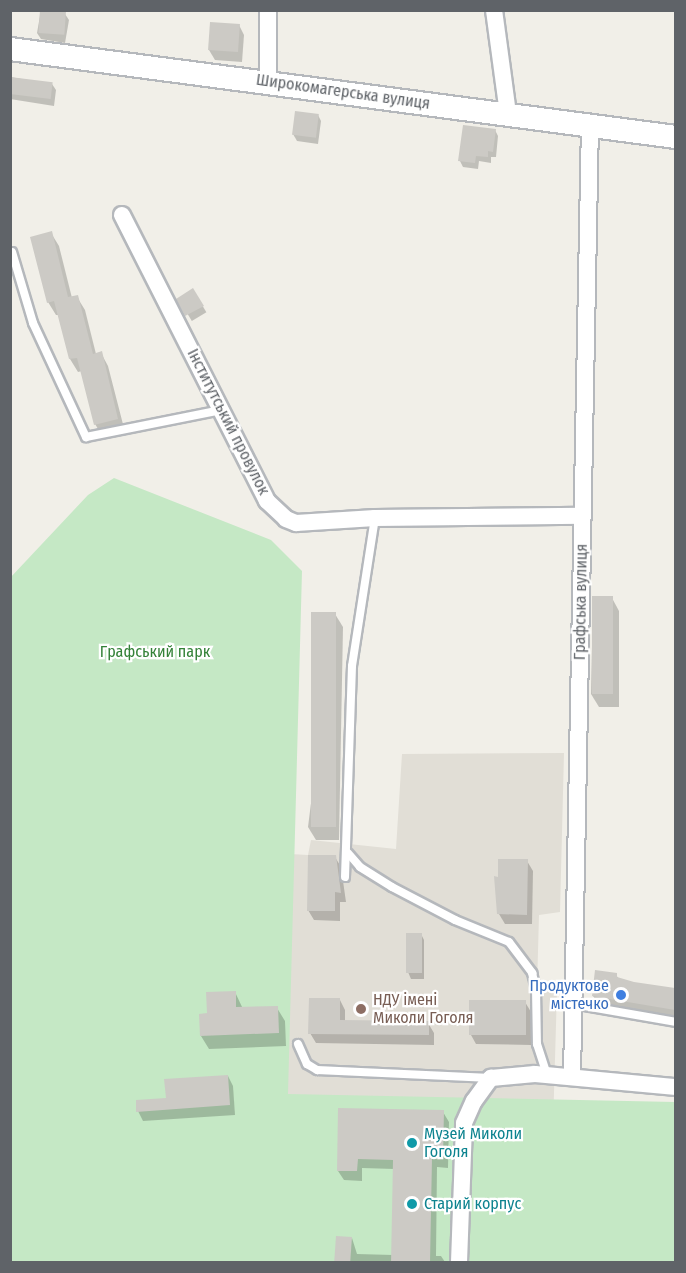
<!DOCTYPE html>
<meta charset="utf-8">
<style>
body{margin:0}
#map{position:relative;width:686px;height:1273px;overflow:hidden;background:#f1efe8;font-family:"Fira Sans Condensed",sans-serif}
div>[style]{position:absolute}
[style*='--x']{left:calc(var(--x)*1px);top:calc(var(--y)*1px);width:calc(var(--w)*1px);rotate:calc(var(--a)*1deg)}
.education>*{inset:0;background:#e1ded6}
.green>*{inset:0;background:#c5e8c5}
.shadow>*{inset:0;background:#0003;transform-origin:0 0}
.building>*{inset:0;background:#cccac5;transform-origin:0 0}
.roads{filter:drop-shadow(2px 0 #b5b8bc) drop-shadow(-2px 0 #b5b8bc) drop-shadow(0 2px #b5b8bc) drop-shadow(0 -2px #b5b8bc)}
.lane>*{height:8px;margin:-4px;padding:0 4px;transform-origin:4px;border-radius:4px;background:#fff}
.street>*{height:16px;margin:-8px;padding:0 8px;transform-origin:8px;border-radius:8px;background:#fff}
.secondary>*{height:22px;margin:-11px;padding:0 11px;transform-origin:11px;border-radius:11px;background:#fff}
.dots>*{width:16px;height:16px;translate:-50% -50%;box-sizing:border-box;border:3px solid #fff;border-radius:50%}
span{translate:-50% -50%;white-space:nowrap;text-align:center;line-height:1.15;-webkit-text-stroke:4.5px #fff;paint-order:stroke}
.street-label{font-size:16px;color:#5f6368}
.park-label{font-size:16px;color:#348238}
.shop-label{font-size:16px;color:#366cbe}
.right{translate:-100% -50%;text-align:right}
.education-label{font-size:16px;color:#785e54}
.left{translate:0 -50%;text-align:left}
.culture-label{font-size:16px;color:#0d838f}
.frame{position:absolute;inset:0;border:12px solid #5f6368;pointer-events:none}
</style>
<div id="map">
<div class="education">
<div style="clip-path:polygon(564px 753px,560px 912px,539px 915px,537px 988px,557px 991px,549px 1262px,11px 1262px,10px 1027px,254px 852px,308px 855px,311px 840px,396px 849px,402px 754px)"></div>
</div>
<div class="green">
<div style="clip-path:polygon(114px 478px,271px 540px,302px 571px,288px 1094px,675px 1102px,675px 1262px,11px 1262px,10px 578px,88px 495px)"></div>
</div>
<div class="shadow">
<div style="clip-path:polygon(41px 10px,65px 14px,69px 20px,65px 43px,41px 39px,37px 33px)"></div>
<div style="clip-path:polygon(239px 25px,244px 35px,242px 62px,215px 60px,209px 50px)"></div>
<div style="clip-path:polygon(10px 77px,52px 84px,56px 90px,54px 106px,10px 99px)"></div>
<div style="clip-path:polygon(318px 115px,321px 121px,318px 144px,297px 141px,293px 134px)"></div>
<div style="clip-path:polygon(495px 130px,498px 136px,496px 157px,491px 157px,491px 163px,479px 161px,478px 169px,463px 167px,460px 161px)"></div>
<div style="clip-path:polygon(51px 233px,59px 246px,72px 298px,77px 297px,85px 310px,96px 354px,101px 353px,108px 366px,125px 432px,103px 437px,95px 424px,82px 371px,78px 372px,70px 359px,59px 315px,56px 315px,48px 302px)"></div>
<div style="left:193px;top:290px;width:26px;height:17px;rotate:59deg"></div>
<div style="clip-path:polygon(593px 598px,612px 598px,619px 611px,619px 707px,599px 707px,591px 694px)"></div>
<div style="clip-path:polygon(335px 614px,343px 627px,339px 840px,316px 840px,308px 827px)"></div>
<div style="clip-path:polygon(335px 857px,341px 867px,346px 902px,340px 902px,340px 921px,314px 920px,308px 910px)"></div>
<div style="clip-path:polygon(527px 861px,533px 871px,532px 924px,505px 924px,499px 914px,499px 878px)"></div>
<div style="clip-path:polygon(421px 934px,424px 940px,424px 979px,411px 979px,408px 972px)"></div>
<div style="clip-path:polygon(616px 975px,619px 979px,634px 983px,676px 989px,676px 1018px,599px 1006px,593px 996px)"></div>
<div style="clip-path:polygon(235px 992px,243px 1009px,277px 1008px,285px 1021px,286px 1046px,209px 1049px,201px 1036px)"></div>
<div style="clip-path:polygon(340px 1000px,345px 1010px,345px 1022px,428px 1023px,434px 1033px,434px 1045px,316px 1043px,310px 1033px)"></div>
<div style="clip-path:polygon(525px 1002px,531px 1012px,531px 1045px,476px 1044px,471px 1035px)"></div>
<div style="clip-path:polygon(228px 1076px,233px 1086px,235px 1115px,143px 1121px,138px 1111px)"></div>
<div style="clip-path:polygon(339px 1110px,443px 1112px,449px 1122px,448px 1168px,437px 1167px,436px 1256px,441px 1256px,445px 1262px,337px 1262px,352px 1238px,357px 1254px,393px 1255px,394px 1169px,362px 1168px,362px 1181px,344px 1180px,338px 1171px)"></div>
</div>
<div class="building">
<div style="left:40px;top:10px;width:26px;height:23px;rotate:4deg"></div>
<div style="left:210px;top:22px;width:30px;height:28px;rotate:4deg"></div>
<div style="left:10px;top:77px;width:43px;height:17px;rotate:7deg"></div>
<div style="left:295px;top:111px;width:24px;height:24px;rotate:7deg"></div>
<div style="clip-path:polygon(463px 125px,496px 129px,493px 152px,488px 151px,488px 157px,476px 156px,475px 163px,458px 161px)"></div>
<div style="clip-path:polygon(52px 231px,68px 297px,78px 295px,93px 354px,102px 351px,118px 419px,94px 425px,77px 358px,69px 359px,54px 301px,47px 303px,30px 237px)"></div>
<div style="clip-path:polygon(193px 288px,204px 306px,185px 316px,176px 299px)"></div>
<div style="left:592px;top:596px;width:21px;height:98px"></div>
<div style="left:311px;top:612px;width:25px;height:215px"></div>
<div style="clip-path:polygon(308px 855px,336px 855px,341px 893px,335px 892px,335px 911px,307px 911px)"></div>
<div style="clip-path:polygon(498px 859px,528px 859px,527px 915px,497px 914px,494px 876px,498px 877px)"></div>
<div style="left:406px;top:933px;width:16px;height:40px"></div>
<div style="clip-path:polygon(595px 970px,617px 973px,617px 977px,634px 982px,675px 988px,675px 1010px,592px 996px)"></div>
<div style="clip-path:polygon(236px 991px,236px 1007px,278px 1006px,279px 1033px,200px 1036px,199px 1014px,207px 1013px,206px 992px)"></div>
<div style="clip-path:polygon(309px 998px,340px 998px,340px 1020px,429px 1021px,429px 1035px,308px 1034px)"></div>
<div style="left:469px;top:1000px;width:57px;height:35px"></div>
<div style="clip-path:polygon(228px 1075px,230px 1105px,136px 1112px,136px 1100px,166px 1098px,164px 1079px)"></div>
<div style="clip-path:polygon(338px 1108px,444px 1110px,443px 1158px,432px 1158px,430px 1263px,391px 1263px,393px 1160px,358px 1159px,357px 1171px,337px 1171px)"></div>
<div style="left:336px;top:1236px;width:16px;height:27px;rotate:4deg"></div>
</div>
<div class="roads">
<div class="lane">
<div style="--x:12;--y:252;--w:74;--a:73.5"></div>
<div style="--x:33;--y:323;--w:126;--a:65.1"></div>
<div style="--x:86;--y:437;--w:138;--a:-11.3"></div>
<div style="--x:348;--y:853;--w:18;--a:49"></div>
<div style="--x:360;--y:867;--w:38;--a:32"></div>
<div style="--x:392;--y:887;--w:71;--a:27.6"></div>
<div style="--x:455;--y:920;--w:58;--a:22.2"></div>
<div style="--x:509;--y:942;--w:39;--a:53"></div>
<div style="--x:532;--y:973;--w:16;--a:76"></div>
<div style="--x:536;--y:989;--w:55;--a:89"></div>
<div style="--x:537;--y:1044;--w:33;--a:72"></div>
<div style="--x:345;--y:877;--w:211;--a:-88.1"></div>
<div style="--x:352;--y:666;--w:150;--a:-81.2"></div>
<div style="--x:573;--y:1004;--w:105;--a:9.9"></div>
<div style="--x:298;--y:1044;--w:22;--a:66"></div>
<div style="--x:307;--y:1064;--w:12;--a:31"></div>
<div style="--x:317;--y:1070;--w:174;--a:2.6"></div>
</div>
<div class="street">
<div style="--x:268;--y:10;--w:72;--a:90"></div>
<div style="--x:494;--y:10;--w:105;--a:82.3"></div>
<div style="--x:122;--y:215;--w:321;--a:63.1"></div>
<div style="--x:267;--y:501;--w:26;--a:43"></div>
<div style="--x:286;--y:519;--w:11;--a:22"></div>
<div style="--x:296;--y:523;--w:79;--a:-3.6"></div>
<div style="--x:375;--y:518;--w:208;--a:-0.6"></div>
<div style="--x:572;--y:1077;--w:951;--a:-88.92"></div>
<div style="--x:459;--y:1262;--w:139;--a:-87.9"></div>
<div style="--x:464;--y:1123;--w:24;--a:-66"></div>
<div style="--x:474;--y:1101;--w:29;--a:-54"></div>
<div style="--x:491;--y:1078;--w:44;--a:-5.2"></div>
<div style="--x:535;--y:1074;--w:142;--a:5.3"></div>
</div>
<div class="secondary">
<div style="--x:10;--y:49;--w:672;--a:7.53"></div>
</div>
</div>
<div class="dots">
<div style="left:621px;top:995px;background:#3f7fe0"></div>
<div style="left:361px;top:1009px;background:#8d6e63"></div>
<div style="left:412px;top:1143px;background:#0f9aa8"></div>
<div style="left:412px;top:1204px;background:#0f9aa8"></div>
</div>
<div class="street-label">
<span style="left:343px;top:92px;rotate:8deg">Широкомагерська вулиця</span>
<span style="left:228px;top:422px;rotate:63deg">Інститутський провулок</span>
<span style="left:581px;top:602px;rotate:-89deg">Графська вулиця</span>
</div>
<div class="park-label">
<span style="left:155px;top:652px">Графський парк</span>
</div>
<div class="shop-label">
<span class="right" style="left:609px;top:995px">Продуктове<br>містечко</span>
</div>
<div class="education-label">
<span class="left" style="left:373px;top:1009px">НДУ імені<br>Миколи Гоголя</span>
</div>
<div class="culture-label">
<span class="left" style="left:424px;top:1143px">Музей Миколи<br>Гоголя</span>
<span class="left" style="left:424px;top:1204px">Старий корпус</span>
</div>
<div class="frame"></div>
</div>
